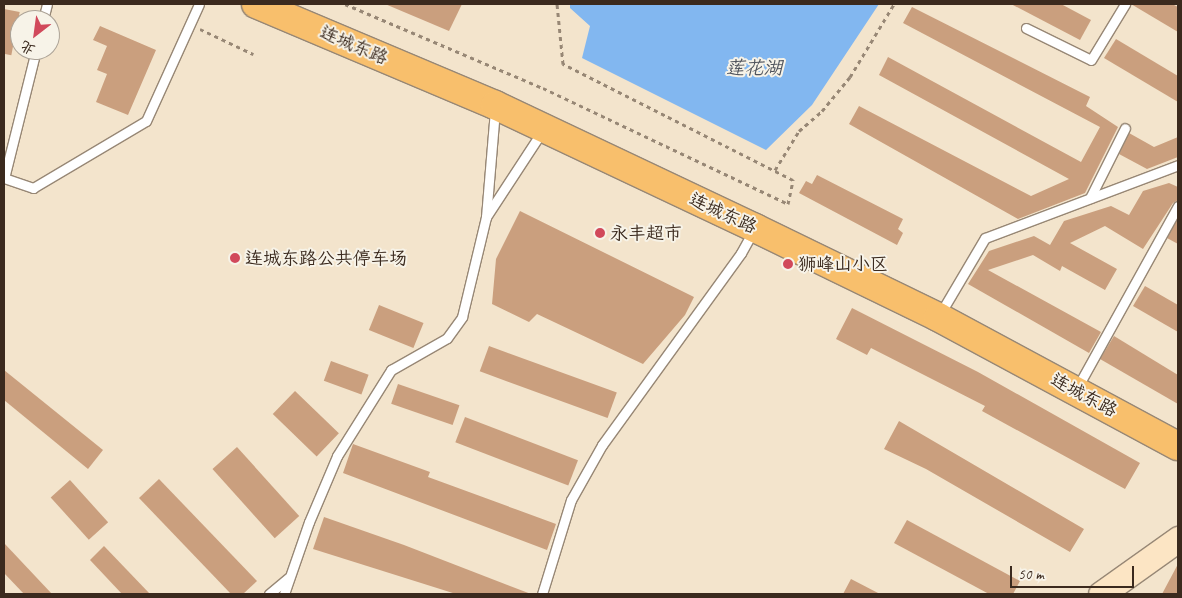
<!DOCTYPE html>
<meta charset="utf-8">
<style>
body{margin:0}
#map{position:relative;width:1182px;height:598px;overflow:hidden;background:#f3e4cc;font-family:Caveat,"LXGW WenKai TC",sans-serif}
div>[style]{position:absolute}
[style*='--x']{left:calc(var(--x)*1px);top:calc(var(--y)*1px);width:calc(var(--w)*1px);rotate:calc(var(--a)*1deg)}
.water>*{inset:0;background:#82b7f0}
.building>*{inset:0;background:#ca9f7e;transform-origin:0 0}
.path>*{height:3px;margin-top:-1.5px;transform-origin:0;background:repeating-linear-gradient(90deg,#978775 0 4px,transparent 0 8px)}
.roads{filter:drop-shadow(1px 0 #978775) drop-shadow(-1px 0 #978775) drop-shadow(0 1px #978775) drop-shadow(0 -1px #978775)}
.service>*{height:9px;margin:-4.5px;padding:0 4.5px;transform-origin:4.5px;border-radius:4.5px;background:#fff}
.secondary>*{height:25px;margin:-12.5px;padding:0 12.5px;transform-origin:12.5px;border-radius:12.5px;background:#fce5c4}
.primary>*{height:28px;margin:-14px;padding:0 14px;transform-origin:14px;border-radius:14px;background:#f8bf6c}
.dots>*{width:14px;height:14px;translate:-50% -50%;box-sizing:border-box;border:2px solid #f7f3e8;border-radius:50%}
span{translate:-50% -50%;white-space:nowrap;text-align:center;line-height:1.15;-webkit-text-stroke:4px #f7f3e8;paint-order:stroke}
.street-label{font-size:18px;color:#3b2a1e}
.poi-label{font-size:18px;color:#3b2a1e}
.left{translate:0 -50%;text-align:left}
.water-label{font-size:19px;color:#50545d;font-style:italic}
.frame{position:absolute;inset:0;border:5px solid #3b2a1e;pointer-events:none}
.north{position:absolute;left:10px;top:10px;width:50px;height:50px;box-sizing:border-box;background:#f7f3e8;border:1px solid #aca397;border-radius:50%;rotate:210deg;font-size:14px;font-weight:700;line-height:20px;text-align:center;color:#3b2a1e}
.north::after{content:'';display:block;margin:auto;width:18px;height:22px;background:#d1495b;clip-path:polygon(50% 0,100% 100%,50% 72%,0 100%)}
.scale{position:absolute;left:1010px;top:566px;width:124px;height:22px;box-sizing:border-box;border:2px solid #3b2a1e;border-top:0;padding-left:6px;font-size:15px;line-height:18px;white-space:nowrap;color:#3b2a1e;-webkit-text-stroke:4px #f7f3e8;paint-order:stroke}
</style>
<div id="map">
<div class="water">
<div style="clip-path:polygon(570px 4px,879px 4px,812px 105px,766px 150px,582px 58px,590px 26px,570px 8px)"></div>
</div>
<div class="building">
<div style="clip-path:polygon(385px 4px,462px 4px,449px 31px)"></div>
<div style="clip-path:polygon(1011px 4px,1061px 4px,1091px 20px,1080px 40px)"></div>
<div style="clip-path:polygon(1131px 4px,1172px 4px,1178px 7px,1178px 32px)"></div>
<div style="clip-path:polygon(912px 7px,1090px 97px,1086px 106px,1118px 127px,1085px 193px,1018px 219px,849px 124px,859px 106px,1031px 196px,1069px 179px,879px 75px,888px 57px,1081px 162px,1100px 127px,903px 23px)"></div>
<div style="left:4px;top:9px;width:16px;height:44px;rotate:11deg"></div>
<div style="clip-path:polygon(100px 26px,156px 50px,128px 115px,96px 102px,107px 74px,97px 70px,107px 46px,93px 40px)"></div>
<div style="clip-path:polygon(1116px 39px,1178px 76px,1178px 102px,1104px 58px)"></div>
<div style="clip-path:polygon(1129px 133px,1154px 147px,1178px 137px,1178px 157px,1147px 169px,1119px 154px)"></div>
<div style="clip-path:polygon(817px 175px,903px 219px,898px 229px,903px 233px,897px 245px,799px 193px,806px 181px,812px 184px)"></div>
<div style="clip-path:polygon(1169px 183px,1178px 187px,1178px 200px,1173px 203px,1143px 249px,1105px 226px,1070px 243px,1117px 269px,1105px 290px,1062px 266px,1060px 271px,1033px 255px,988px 270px,1101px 332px,1089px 353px,968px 284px,989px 251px,1034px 236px,1050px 245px,1064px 221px,1111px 206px,1129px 215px,1143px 191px)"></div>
<div style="clip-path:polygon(520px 211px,694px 297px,685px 315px,643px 364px,537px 314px,529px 322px,492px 304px,496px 259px)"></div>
<div style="clip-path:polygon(1178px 218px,1178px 244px,1167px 238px)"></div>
<div style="clip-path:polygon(1145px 286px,1178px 305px,1178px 332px,1133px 306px)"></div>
<div style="left:379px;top:305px;width:48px;height:27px;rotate:22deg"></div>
<div style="clip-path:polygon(852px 308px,978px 372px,1140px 463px,1125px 489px,982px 411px,985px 406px,871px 348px,867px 355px,836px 339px)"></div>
<div style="clip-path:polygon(1114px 336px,1178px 375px,1178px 404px,1100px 359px)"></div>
<div style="left:489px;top:346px;width:136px;height:27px;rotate:20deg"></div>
<div style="left:331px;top:361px;width:40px;height:21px;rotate:20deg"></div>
<div style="clip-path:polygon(4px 370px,103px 450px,88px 469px,4px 400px)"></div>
<div style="left:398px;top:384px;width:65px;height:21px;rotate:19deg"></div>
<div style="left:295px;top:391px;width:61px;height:32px;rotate:44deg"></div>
<div style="left:465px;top:417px;width:121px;height:27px;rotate:21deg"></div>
<div style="clip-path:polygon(899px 421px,1084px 529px,1070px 552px,926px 469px,884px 449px)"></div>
<div style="clip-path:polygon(353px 444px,430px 472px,428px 477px,556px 524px,547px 550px,343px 473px)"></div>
<div style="left:237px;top:447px;width:93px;height:33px;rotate:48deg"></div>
<div style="clip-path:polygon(159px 479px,257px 581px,243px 594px,231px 594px,139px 498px)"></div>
<div style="left:70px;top:480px;width:57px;height:26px;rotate:48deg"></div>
<div style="clip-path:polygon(324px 517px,404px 545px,531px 594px,456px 594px,313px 549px)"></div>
<div style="clip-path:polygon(907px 520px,1020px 581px,1013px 594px,989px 594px,894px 543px)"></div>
<div style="clip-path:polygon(4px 543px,52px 594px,24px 594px,4px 573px)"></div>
<div style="clip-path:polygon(104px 546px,150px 594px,122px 594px,90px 560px)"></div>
<div style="clip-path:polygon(1178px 564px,1178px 594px,1162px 594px)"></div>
<div style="clip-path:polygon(851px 579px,880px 594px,843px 594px)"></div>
</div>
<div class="path">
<div style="--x:345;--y:4;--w:215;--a:23"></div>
<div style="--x:543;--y:88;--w:271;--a:25.3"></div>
<div style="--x:788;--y:204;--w:25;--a:-78"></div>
<div style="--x:793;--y:180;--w:258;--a:-153.2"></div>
<div style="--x:563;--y:64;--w:60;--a:-95.7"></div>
<div style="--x:200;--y:29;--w:59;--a:25.3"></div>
<div style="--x:775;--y:170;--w:46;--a:-58.4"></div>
<div style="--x:799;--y:131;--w:30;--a:-41"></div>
<div style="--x:822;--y:111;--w:44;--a:-50.5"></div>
<div style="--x:850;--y:77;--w:85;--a:-58.9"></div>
</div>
<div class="roads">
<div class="service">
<div style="--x:43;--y:20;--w:16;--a:-76"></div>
<div style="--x:1026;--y:28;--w:72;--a:26.2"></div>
<div style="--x:1091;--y:60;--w:66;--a:-58.7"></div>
<div style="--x:36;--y:50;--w:132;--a:104"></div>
<div style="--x:4;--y:178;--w:31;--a:19"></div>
<div style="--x:33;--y:188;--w:131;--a:-30.7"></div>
<div style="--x:146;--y:121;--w:128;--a:-65.6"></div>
<div style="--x:1090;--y:198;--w:78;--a:-63.4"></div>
<div style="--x:486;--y:217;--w:107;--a:-85.2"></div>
<div style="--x:940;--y:314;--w:88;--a:-59.4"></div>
<div style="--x:985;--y:238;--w:206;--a:-20.7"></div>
<div style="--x:1077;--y:388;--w:208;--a:-61"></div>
<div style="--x:269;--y:594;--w:25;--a:-40"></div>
<div style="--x:284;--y:594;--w:76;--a:-70.9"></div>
<div style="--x:309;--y:522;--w:72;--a:-67"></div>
<div style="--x:337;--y:456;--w:102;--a:-57.9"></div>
<div style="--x:391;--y:370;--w:64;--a:-29.7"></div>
<div style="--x:447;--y:338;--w:26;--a:-54"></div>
<div style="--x:462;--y:317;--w:103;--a:-76.5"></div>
<div style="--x:486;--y:217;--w:104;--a:-56.8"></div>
<div style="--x:542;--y:594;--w:98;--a:-72.9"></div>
<div style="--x:571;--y:500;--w:63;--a:-60.6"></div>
<div style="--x:602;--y:445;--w:237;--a:-54.1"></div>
<div style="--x:741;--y:253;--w:26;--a:-61"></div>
</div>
<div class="secondary">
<div style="--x:1101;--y:594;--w:95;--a:-35.5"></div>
</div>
<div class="primary">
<div style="--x:256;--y:4;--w:259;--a:22.9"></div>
<div style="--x:495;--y:105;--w:288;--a:25.3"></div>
<div style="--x:755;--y:228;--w:203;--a:25.9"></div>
<div style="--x:938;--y:317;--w:272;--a:28.3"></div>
</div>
</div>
<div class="dots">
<div style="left:600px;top:233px;background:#d1495b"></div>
<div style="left:235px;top:258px;background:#d1495b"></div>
<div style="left:788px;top:264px;background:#d1495b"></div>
</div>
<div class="street-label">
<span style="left:354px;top:45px;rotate:23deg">连城东路</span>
<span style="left:723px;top:213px;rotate:25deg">连城东路</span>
<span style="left:1084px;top:395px;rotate:28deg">连城东路</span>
</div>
<div class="poi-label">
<span class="left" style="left:610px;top:233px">永丰超市</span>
<span class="left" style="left:245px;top:258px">连城东路公共停车场</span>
<span class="left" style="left:798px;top:264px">狮峰山小区</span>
</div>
<div class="water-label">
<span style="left:754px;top:69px">莲花湖</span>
</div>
<div class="frame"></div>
<div class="north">北</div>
<div class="scale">50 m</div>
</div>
